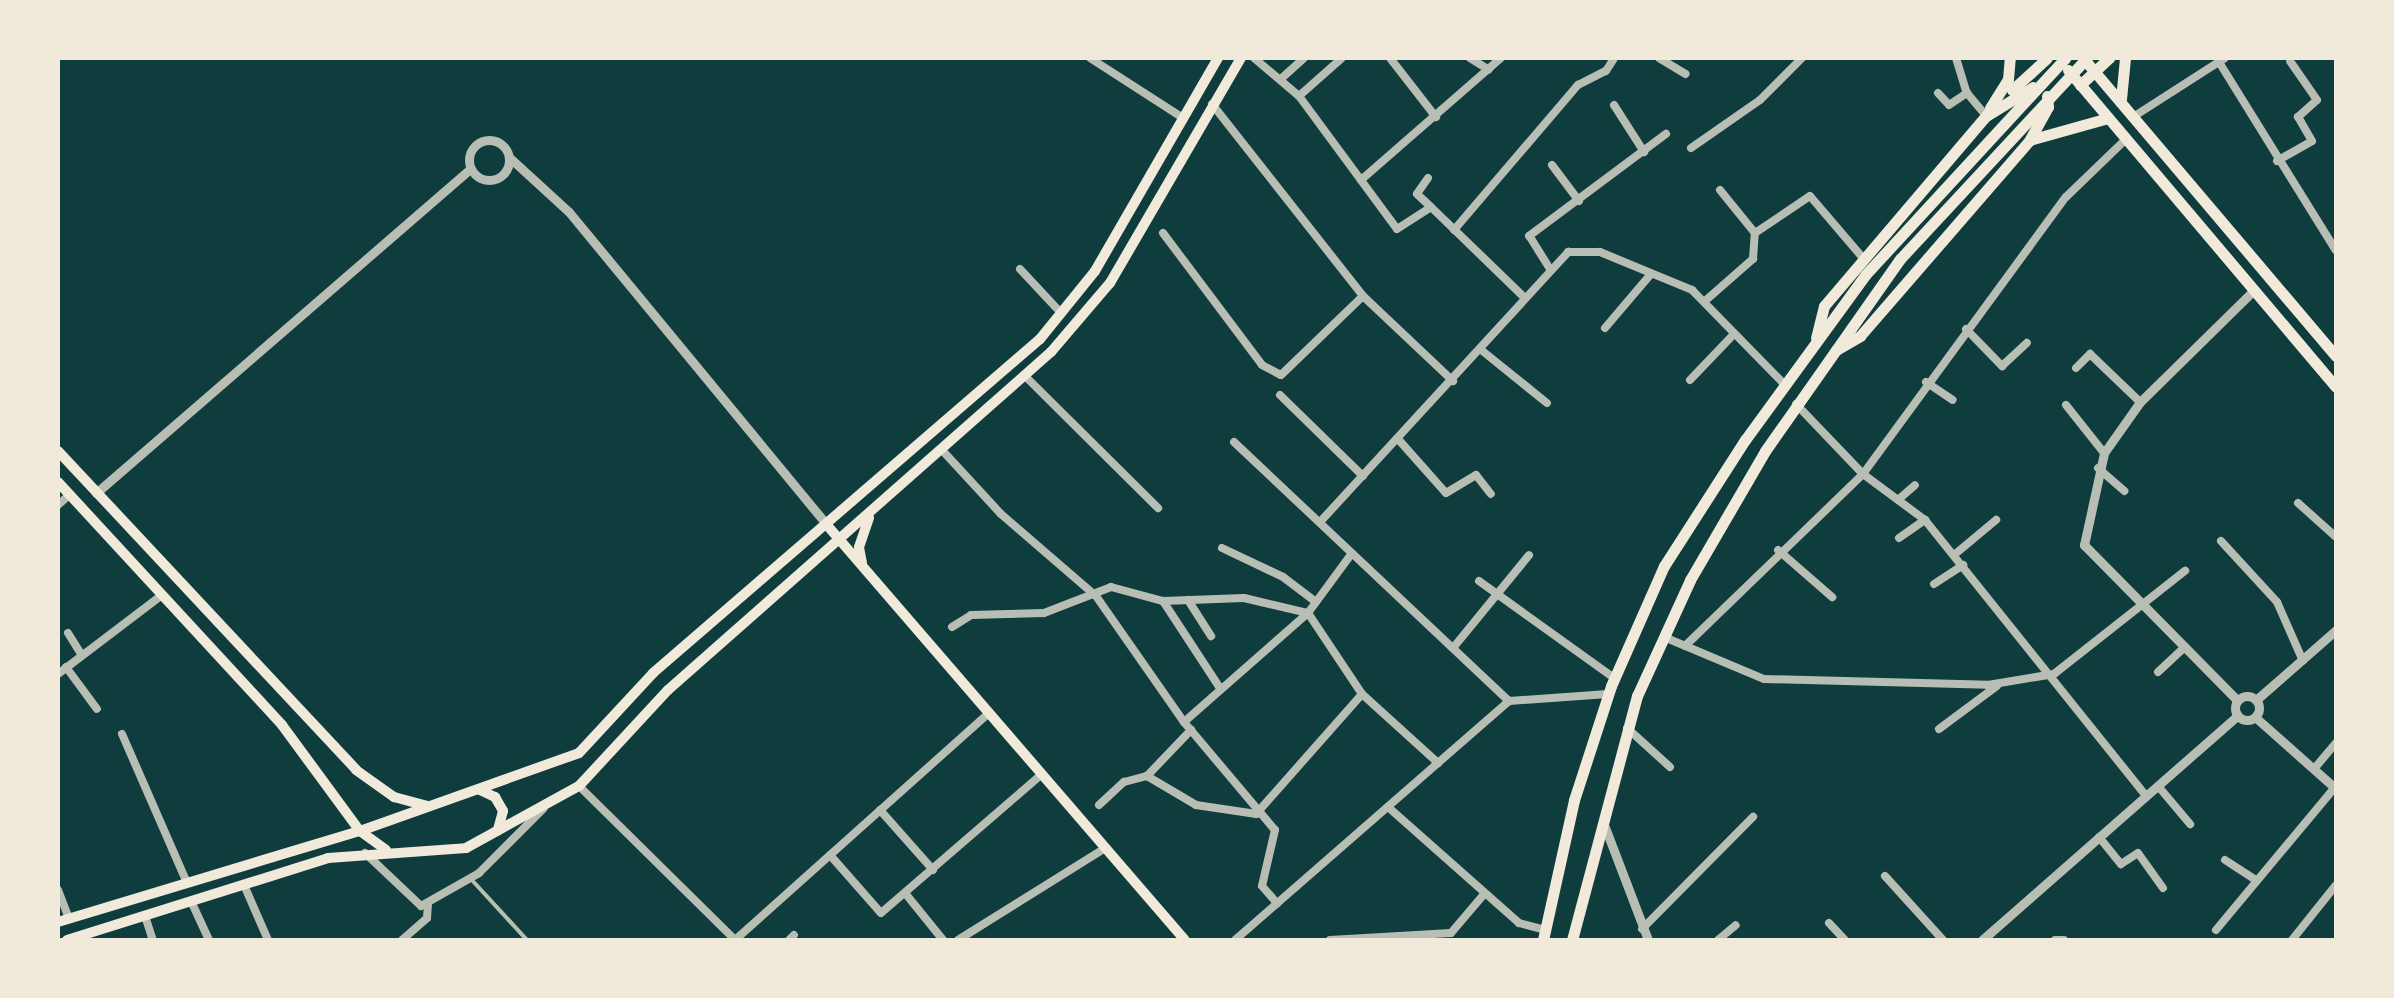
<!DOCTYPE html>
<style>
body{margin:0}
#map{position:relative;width:2394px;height:998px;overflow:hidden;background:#0f3d3e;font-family:"Space Grotesk",sans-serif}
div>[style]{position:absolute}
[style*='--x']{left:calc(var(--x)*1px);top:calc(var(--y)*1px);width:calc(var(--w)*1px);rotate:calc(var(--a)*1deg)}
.service>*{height:4px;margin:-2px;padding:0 2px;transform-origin:2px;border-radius:2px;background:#b8beb3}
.minor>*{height:8px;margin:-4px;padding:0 4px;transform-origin:4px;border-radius:4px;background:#b8beb3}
.tertiary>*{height:9px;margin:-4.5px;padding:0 4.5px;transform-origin:4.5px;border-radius:4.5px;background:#b8beb3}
.tertiary>.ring{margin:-4.5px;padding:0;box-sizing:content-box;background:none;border:9px solid #b8beb3;border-radius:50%}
.secondary>*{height:10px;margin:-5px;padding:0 5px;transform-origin:5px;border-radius:5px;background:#f1e9da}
.primary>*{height:11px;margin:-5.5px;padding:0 5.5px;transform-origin:5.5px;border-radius:5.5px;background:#f1e9da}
span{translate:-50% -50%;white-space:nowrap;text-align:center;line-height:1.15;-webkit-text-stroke:8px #f1e9da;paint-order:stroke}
.frame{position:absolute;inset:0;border:60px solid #f1e9da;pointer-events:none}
</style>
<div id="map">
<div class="service">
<div style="--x:470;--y:878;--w:84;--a:47.4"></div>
</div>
<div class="minor">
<div style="--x:1090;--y:58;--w:111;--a:32.8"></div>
<div style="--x:1254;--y:58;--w:59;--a:40.2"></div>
<div style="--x:1299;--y:96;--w:165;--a:53.6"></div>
<div style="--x:1397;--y:229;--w:40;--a:-32.9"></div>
<div style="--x:1431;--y:207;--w:129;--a:44.1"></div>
<div style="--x:1390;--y:58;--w:75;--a:52.1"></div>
<div style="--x:1470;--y:58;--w:22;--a:32"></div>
<div style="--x:1659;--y:58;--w:31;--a:31"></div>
<div style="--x:1956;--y:58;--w:37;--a:73"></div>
<div style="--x:1967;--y:93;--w:30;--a:50"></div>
<div style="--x:2219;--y:62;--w:222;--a:58.2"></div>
<div style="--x:1283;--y:77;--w:28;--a:-42"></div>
<div style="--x:1938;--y:93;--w:16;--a:47"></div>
<div style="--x:1949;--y:105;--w:22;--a:-34"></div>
<div style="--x:1299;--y:96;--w:57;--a:-41.5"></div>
<div style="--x:1212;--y:104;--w:244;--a:51.8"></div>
<div style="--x:1363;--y:296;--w:124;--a:43.4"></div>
<div style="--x:1614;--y:105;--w:56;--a:57.4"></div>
<div style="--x:2133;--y:117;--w:109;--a:-32.7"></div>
<div style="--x:1691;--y:148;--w:84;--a:-34.8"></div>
<div style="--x:1760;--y:100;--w:59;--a:-45"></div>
<div style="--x:2277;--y:161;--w:40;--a:-29.7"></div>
<div style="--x:2312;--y:141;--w:28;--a:-120"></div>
<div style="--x:2298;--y:117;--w:25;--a:-42"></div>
<div style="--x:2317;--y:100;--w:47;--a:-124.7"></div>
<div style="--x:1552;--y:165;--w:45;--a:53.1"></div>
<div style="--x:1428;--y:178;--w:19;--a:125"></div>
<div style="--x:1417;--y:194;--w:19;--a:43"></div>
<div style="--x:1361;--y:180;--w:186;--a:-41.1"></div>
<div style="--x:1720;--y:190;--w:55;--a:50.9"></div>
<div style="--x:1454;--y:230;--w:191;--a:-49.5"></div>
<div style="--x:1578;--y:85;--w:31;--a:-27"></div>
<div style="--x:1606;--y:71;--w:15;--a:-58"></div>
<div style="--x:1163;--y:233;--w:165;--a:53.1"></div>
<div style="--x:1262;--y:365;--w:21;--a:28"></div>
<div style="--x:1281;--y:375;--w:114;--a:-43.9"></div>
<div style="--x:1020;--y:269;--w:60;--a:47"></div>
<div style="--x:1550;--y:269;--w:39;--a:-122"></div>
<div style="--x:1529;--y:236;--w:171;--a:-36.7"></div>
<div style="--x:1705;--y:301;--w:64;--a:-41.2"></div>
<div style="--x:1753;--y:259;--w:26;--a:-86"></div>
<div style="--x:1755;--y:233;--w:66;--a:-33.9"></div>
<div style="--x:1810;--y:196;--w:82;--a:49.5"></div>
<div style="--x:1605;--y:328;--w:71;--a:-49.6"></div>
<div style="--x:1966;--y:329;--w:52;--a:45.8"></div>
<div style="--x:2002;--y:366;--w:34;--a:-43"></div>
<div style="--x:1480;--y:349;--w:86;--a:38.9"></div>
<div style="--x:2076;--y:368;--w:20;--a:-45"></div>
<div style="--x:2090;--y:354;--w:69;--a:43.8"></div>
<div style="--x:1024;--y:375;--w:189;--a:44.8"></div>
<div style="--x:1690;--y:380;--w:64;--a:-46.3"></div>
<div style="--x:1926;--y:382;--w:32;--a:34"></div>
<div style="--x:1280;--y:395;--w:116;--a:44.3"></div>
<div style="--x:1796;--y:404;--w:97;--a:46.3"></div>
<div style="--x:1863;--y:474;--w:77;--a:36.6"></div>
<div style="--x:1925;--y:520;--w:354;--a:51.3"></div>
<div style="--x:2066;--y:405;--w:61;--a:51.6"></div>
<div style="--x:1398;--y:439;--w:72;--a:48.4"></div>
<div style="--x:1446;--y:493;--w:35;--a:-31"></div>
<div style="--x:1476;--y:475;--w:24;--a:52"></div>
<div style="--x:1234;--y:442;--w:378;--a:43.3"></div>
<div style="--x:941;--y:449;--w:88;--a:47.3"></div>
<div style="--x:1001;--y:514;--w:125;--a:40.8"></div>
<div style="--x:1096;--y:596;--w:154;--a:55.1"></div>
<div style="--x:1184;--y:722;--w:141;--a:49.9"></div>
<div style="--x:1275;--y:830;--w:57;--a:103.1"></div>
<div style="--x:1262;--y:886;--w:23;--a:49"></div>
<div style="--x:2098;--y:468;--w:35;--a:41"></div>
<div style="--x:1899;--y:499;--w:21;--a:-41"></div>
<div style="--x:2298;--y:503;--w:51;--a:41.8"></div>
<div style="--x:58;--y:505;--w:15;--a:-42"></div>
<div style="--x:1320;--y:522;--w:367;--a:-47.4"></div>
<div style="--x:1568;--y:252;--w:32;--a:0"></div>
<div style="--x:1600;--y:252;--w:100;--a:22.4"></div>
<div style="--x:1692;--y:290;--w:132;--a:45.6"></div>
<div style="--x:1899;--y:538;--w:32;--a:-35"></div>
<div style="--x:2221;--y:541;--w:83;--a:47.4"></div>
<div style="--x:2277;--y:602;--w:64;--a:66.2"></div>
<div style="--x:1222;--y:548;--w:68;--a:25.4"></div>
<div style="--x:1283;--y:577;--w:41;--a:37.1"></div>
<div style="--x:1778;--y:550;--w:72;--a:41"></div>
<div style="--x:1954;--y:555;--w:55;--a:-39.8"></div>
<div style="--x:1479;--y:581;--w:166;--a:35.7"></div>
<div style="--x:1934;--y:584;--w:35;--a:-33"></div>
<div style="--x:1188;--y:600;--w:43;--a:57.4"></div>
<div style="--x:1163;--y:601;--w:104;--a:56.8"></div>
<div style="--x:1308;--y:613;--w:97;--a:56.3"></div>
<div style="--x:1362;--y:694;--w:103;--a:42.2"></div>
<div style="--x:952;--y:627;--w:22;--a:-32"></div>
<div style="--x:971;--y:615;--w:73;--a:-1.6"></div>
<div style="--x:1044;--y:613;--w:72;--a:-21.2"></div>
<div style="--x:1111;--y:587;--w:54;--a:15.1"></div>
<div style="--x:1163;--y:601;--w:81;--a:-2.1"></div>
<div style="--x:1244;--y:598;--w:66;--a:13.2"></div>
<div style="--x:68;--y:633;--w:26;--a:58"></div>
<div style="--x:1664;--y:637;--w:108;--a:22.8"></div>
<div style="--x:1764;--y:679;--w:224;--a:1.5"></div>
<div style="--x:1988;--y:685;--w:67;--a:-9.5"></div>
<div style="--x:2054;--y:674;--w:167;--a:-38.2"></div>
<div style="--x:1685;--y:646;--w:248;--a:-44"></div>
<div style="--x:1863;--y:474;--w:343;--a:-53.8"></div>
<div style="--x:2066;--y:197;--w:83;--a:-44"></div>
<div style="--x:1453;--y:648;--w:120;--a:-50.7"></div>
<div style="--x:66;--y:667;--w:52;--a:53.6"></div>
<div style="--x:2158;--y:672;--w:37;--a:-43"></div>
<div style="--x:58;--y:674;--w:131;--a:-37.2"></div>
<div style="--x:1184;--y:722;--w:165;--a:-41.3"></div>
<div style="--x:1308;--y:613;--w:74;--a:-53.7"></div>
<div style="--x:1627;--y:728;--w:58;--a:42.2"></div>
<div style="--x:1939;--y:729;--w:72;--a:-36.6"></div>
<div style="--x:122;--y:734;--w:163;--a:66.4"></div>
<div style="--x:2314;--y:769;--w:34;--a:-50"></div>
<div style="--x:1147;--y:776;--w:64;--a:-46.3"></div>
<div style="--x:579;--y:786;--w:219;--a:44.6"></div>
<div style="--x:2158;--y:786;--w:50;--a:49.9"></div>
<div style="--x:1099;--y:805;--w:34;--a:-43"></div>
<div style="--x:1124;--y:782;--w:24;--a:-15"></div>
<div style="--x:1147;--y:776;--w:57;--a:30.6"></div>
<div style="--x:1196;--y:805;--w:61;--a:8.5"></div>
<div style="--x:1388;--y:807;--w:175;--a:41.5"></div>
<div style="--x:1519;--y:923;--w:27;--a:15"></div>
<div style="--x:880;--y:810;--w:80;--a:48.5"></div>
<div style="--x:1256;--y:814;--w:160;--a:-48.5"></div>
<div style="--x:2099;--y:837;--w:35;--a:51"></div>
<div style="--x:2121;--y:864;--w:20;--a:-33"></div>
<div style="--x:2138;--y:853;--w:43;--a:54.5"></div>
<div style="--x:365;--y:853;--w:77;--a:43.4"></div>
<div style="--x:421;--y:906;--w:67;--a:-29.6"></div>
<div style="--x:479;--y:873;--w:91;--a:-45"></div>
<div style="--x:830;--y:855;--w:77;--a:48.7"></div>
<div style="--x:881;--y:913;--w:213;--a:-40.8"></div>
<div style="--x:2225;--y:860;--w:38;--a:33"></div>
<div style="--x:1885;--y:876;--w:86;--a:47.8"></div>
<div style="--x:244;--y:885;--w:60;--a:66.4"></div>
<div style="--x:58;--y:890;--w:31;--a:69"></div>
<div style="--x:905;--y:893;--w:60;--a:51"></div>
<div style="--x:191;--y:901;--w:43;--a:65.2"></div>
<div style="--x:145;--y:916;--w:25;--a:72"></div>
<div style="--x:1829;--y:923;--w:23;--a:47"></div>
<div style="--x:1642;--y:929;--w:158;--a:-45.3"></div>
<div style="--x:2216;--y:930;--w:186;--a:-50.2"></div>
<div style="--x:402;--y:940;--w:33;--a:-41"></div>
<div style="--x:427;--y:918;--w:15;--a:-86"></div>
<div style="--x:735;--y:940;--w:341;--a:-41.8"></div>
<div style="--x:789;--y:940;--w:7;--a:-45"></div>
<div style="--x:958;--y:940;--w:173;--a:-32"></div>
<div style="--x:1235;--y:940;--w:364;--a:-41.1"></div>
<div style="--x:1509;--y:701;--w:99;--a:-4"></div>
<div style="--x:1330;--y:940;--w:121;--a:-3.3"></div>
<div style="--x:1451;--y:933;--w:52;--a:-49.6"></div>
<div style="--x:1718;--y:940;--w:23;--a:-40"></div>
<div style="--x:2055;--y:940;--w:9;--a:0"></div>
<div style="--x:2292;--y:940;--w:70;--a:-51.3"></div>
</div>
<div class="tertiary">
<div class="ring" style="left:469px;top:140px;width:31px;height:31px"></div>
<div style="--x:510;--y:158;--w:80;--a:42.5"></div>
<div style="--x:569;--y:212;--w:404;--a:50.5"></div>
<div style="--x:96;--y:493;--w:495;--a:-40.9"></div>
<div class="ring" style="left:2235px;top:696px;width:15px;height:15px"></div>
<div style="--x:2237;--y:700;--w:218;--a:-134.6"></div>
<div style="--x:2084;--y:545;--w:94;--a:-77.7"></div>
<div style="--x:2104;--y:453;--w:62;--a:-54.8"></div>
<div style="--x:2140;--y:402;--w:160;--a:-44.5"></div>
<div style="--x:2256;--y:700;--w:106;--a:-41.2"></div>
<div style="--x:2255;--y:717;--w:108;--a:41.6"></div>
<div style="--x:1603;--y:822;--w:126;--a:69.1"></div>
<div style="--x:1982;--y:940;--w:339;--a:-41.3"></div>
</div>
<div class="secondary">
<div style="--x:58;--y:451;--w:437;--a:46.9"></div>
<div style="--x:356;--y:770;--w:47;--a:35.4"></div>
<div style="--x:394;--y:797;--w:34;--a:15"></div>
<div style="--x:58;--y:482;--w:330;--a:47.3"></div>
<div style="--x:282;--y:725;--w:132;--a:53.7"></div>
<div style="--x:360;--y:831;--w:32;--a:36"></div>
<div style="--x:826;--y:524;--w:549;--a:49.21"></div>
<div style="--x:862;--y:563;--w:16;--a:-101"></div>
<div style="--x:859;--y:547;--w:31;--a:-71"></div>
<div style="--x:480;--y:790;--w:17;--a:25"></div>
<div style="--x:495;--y:797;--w:16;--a:60"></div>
<div style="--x:503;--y:811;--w:20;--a:105"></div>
<div style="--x:58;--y:922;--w:315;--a:-16.8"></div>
<div style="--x:360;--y:831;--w:232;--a:-19.6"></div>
<div style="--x:579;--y:753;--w:109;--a:-47.2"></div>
<div style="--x:653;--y:673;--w:511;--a:-40.8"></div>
<div style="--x:1040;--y:339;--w:87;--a:-51"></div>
<div style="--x:1095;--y:271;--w:246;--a:-60"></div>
<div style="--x:67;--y:940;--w:274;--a:-17.4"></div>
<div style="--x:328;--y:858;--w:138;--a:-4.1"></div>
<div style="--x:466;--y:848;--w:129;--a:-28.8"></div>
<div style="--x:579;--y:786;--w:131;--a:-47.2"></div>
<div style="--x:668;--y:690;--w:511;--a:-41.43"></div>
<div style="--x:1051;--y:352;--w:91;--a:-49.5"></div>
<div style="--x:1110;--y:283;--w:260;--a:-59.8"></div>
</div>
<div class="primary">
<div style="--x:2083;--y:58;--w:391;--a:49.7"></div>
<div style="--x:2068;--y:70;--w:415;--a:49.8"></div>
<div style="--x:2080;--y:85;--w:40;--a:-43"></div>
<div style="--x:2012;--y:90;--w:47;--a:-42.4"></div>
<div style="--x:2121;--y:99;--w:41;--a:-84.4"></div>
<div style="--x:1990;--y:108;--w:34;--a:-58"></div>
<div style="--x:2008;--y:79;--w:21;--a:-85"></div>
<div style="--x:1986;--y:116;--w:55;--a:-31.7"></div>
<div style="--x:2033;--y:139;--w:78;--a:-15.6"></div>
<div style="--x:1816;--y:338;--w:33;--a:-76"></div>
<div style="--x:1824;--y:306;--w:253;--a:-49.6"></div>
<div style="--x:1836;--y:350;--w:28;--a:-30"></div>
<div style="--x:1860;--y:336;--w:258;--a:-49.1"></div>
<div style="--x:2029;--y:141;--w:39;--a:-61"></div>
<div style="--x:2048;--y:107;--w:11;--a:-95"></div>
<div style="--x:1543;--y:940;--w:143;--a:-77.5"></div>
<div style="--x:1574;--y:800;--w:120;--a:-72"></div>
<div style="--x:1611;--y:686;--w:131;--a:-66.2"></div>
<div style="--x:1664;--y:566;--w:150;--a:-57.3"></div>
<div style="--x:1745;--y:440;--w:205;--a:-53.9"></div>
<div style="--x:1866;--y:274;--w:294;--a:-47.3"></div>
<div style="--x:1572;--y:940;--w:253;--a:-75.1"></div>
<div style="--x:1637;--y:696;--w:128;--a:-65.4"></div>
<div style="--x:1690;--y:580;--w:149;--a:-59.8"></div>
<div style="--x:1765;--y:451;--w:235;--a:-54.9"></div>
<div style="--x:1900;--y:259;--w:275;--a:-47.1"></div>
</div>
<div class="frame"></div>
</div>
